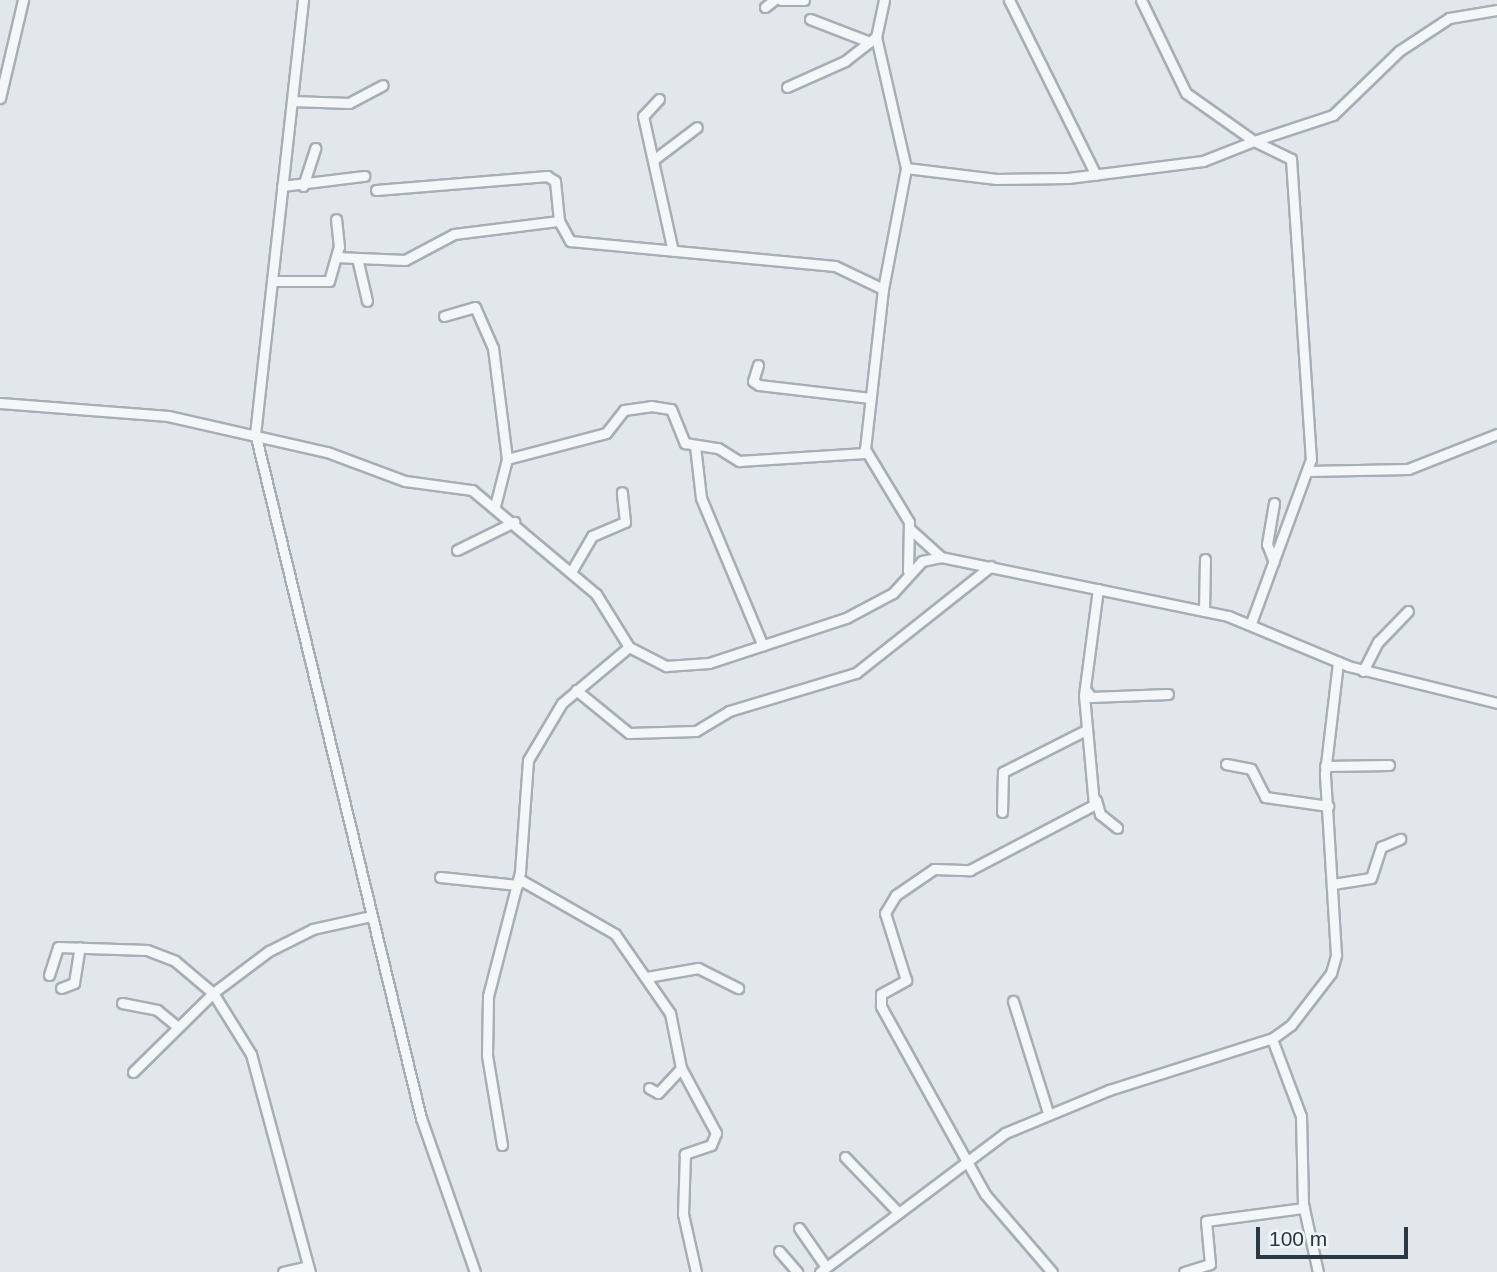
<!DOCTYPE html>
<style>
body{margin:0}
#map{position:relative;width:1497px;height:1272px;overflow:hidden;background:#e1e7ea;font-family:Helvetica,sans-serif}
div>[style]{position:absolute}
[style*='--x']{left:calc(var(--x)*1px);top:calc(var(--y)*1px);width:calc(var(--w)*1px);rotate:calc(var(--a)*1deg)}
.roads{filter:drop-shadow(2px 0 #a6afb5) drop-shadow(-2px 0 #a6afb5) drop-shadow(0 2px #a6afb5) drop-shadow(0 -2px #a6afb5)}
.street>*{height:9px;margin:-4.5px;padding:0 4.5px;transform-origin:4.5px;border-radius:4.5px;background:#f4f7f8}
span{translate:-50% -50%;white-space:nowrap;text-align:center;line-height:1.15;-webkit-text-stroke:6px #f1f5f8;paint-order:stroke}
.scale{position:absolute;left:1256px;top:1227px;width:152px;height:32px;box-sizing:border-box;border:4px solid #293843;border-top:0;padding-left:9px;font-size:21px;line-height:24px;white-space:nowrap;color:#293843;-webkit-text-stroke:5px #f1f5f8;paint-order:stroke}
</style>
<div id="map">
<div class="roads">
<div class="street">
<div style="--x:303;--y:0;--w:436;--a:96.3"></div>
<div style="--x:255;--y:433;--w:705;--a:76.38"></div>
<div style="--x:421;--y:1118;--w:163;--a:70.7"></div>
<div style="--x:781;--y:0;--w:23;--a:0"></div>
<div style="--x:884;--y:0;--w:38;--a:102"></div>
<div style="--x:876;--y:37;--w:134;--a:77.1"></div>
<div style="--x:1009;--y:0;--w:195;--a:63.6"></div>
<div style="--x:1141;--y:0;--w:103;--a:64.2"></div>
<div style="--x:1186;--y:93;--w:83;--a:35.2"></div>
<div style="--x:1254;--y:141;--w:83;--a:-18.2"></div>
<div style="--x:1333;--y:115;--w:92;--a:-44.1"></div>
<div style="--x:1399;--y:51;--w:60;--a:-33.4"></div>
<div style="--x:1449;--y:18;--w:49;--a:-9.5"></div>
<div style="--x:765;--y:7;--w:11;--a:-38"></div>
<div style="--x:810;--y:19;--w:64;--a:21"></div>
<div style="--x:787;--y:87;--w:64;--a:-24.1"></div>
<div style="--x:845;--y:61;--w:39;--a:-38"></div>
<div style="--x:0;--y:98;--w:101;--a:-76.8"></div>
<div style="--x:659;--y:99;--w:23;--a:133"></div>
<div style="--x:643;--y:116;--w:138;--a:77.5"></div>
<div style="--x:292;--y:101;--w:57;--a:2"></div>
<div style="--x:349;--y:103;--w:38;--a:-28"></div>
<div style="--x:656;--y:158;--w:51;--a:-37.1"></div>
<div style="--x:282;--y:186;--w:83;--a:-7"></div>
<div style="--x:303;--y:186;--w:40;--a:-72"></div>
<div style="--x:376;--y:190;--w:172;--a:-4.7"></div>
<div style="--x:547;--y:176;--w:9;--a:32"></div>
<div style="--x:555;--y:181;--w:40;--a:84.3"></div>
<div style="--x:559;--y:221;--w:23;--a:61"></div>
<div style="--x:570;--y:241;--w:266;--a:5.4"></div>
<div style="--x:835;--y:266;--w:53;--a:25.6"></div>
<div style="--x:883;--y:289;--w:161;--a:96.4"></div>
<div style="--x:865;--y:449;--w:85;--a:58.9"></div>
<div style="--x:909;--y:522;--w:49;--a:91.2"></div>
<div style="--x:336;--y:257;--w:69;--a:2.5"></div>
<div style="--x:405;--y:260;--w:55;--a:-28"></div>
<div style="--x:454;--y:234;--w:106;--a:-7.1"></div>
<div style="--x:357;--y:258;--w:44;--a:76.9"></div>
<div style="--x:272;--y:281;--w:57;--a:0"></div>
<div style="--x:329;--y:281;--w:35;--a:-74"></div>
<div style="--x:339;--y:247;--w:28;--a:-96"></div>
<div style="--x:883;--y:289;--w:123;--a:-79.2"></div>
<div style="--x:906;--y:168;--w:91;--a:7"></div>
<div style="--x:996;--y:179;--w:72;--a:-0.8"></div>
<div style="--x:1068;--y:178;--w:136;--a:-7.2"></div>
<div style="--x:1203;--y:161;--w:55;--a:-21.4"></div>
<div style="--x:1254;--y:141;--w:41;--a:25.9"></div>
<div style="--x:1291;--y:159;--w:301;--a:86.2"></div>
<div style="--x:1311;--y:459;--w:175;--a:110.1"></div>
<div style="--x:444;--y:316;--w:32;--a:-16"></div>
<div style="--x:475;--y:307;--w:45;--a:66.3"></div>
<div style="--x:493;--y:348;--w:112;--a:82.8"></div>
<div style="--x:507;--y:459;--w:49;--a:104.3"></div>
<div style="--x:758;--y:365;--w:17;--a:107"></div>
<div style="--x:753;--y:381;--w:7;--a:34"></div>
<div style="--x:759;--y:385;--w:112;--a:6.7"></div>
<div style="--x:0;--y:403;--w:169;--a:4.4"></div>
<div style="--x:168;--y:416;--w:163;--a:12.8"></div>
<div style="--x:327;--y:452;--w:83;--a:20.4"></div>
<div style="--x:405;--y:481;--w:68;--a:7.7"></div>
<div style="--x:472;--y:490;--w:162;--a:40"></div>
<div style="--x:596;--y:594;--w:62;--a:58.1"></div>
<div style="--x:629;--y:647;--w:42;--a:27.2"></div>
<div style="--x:666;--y:666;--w:43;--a:-4"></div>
<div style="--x:709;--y:663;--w:144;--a:-18.2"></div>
<div style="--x:846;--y:618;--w:53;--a:-28"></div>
<div style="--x:893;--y:593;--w:43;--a:-47.8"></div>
<div style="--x:922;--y:561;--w:19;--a:-12"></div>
<div style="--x:941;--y:557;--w:293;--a:11.6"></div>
<div style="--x:1228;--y:616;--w:130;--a:22.6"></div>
<div style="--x:1348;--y:666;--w:154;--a:13.9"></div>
<div style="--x:695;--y:446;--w:52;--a:83.4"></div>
<div style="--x:701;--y:498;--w:160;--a:67.3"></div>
<div style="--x:507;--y:459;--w:102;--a:-14.7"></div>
<div style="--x:606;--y:433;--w:29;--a:-52"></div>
<div style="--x:624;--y:410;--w:27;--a:-8"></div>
<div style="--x:651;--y:406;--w:20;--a:9"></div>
<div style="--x:671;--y:409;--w:37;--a:68"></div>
<div style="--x:685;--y:443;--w:33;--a:9"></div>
<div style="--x:718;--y:448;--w:25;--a:32"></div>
<div style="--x:739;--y:461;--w:126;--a:-3.6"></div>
<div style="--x:1308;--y:471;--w:100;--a:-1.1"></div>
<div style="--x:1408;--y:469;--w:96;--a:-21.5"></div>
<div style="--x:1274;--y:503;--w:42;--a:99.7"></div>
<div style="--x:1267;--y:544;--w:19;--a:69"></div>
<div style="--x:910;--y:529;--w:42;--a:42.1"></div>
<div style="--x:457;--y:550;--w:64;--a:-26.2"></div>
<div style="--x:571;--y:572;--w:42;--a:-59.7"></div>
<div style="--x:592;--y:536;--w:36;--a:-23"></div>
<div style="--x:625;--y:522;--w:30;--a:-96"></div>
<div style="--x:1204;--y:611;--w:52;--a:-88.9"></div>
<div style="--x:1363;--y:671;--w:33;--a:-63"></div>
<div style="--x:1378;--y:642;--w:43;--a:-45.9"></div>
<div style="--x:1085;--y:689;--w:10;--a:53"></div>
<div style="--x:1091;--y:697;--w:77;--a:-2.2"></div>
<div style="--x:576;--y:690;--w:68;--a:39.1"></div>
<div style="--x:629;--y:733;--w:67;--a:-1.7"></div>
<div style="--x:696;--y:731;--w:39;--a:-31"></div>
<div style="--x:729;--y:711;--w:133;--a:-16.7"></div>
<div style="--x:856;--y:673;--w:172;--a:-38.4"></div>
<div style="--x:1226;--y:764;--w:25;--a:11"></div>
<div style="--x:1251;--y:769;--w:31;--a:63"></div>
<div style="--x:1265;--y:797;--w:64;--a:8.1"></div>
<div style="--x:1325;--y:766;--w:64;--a:-0.9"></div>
<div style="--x:1096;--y:800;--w:15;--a:74"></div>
<div style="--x:1100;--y:814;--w:22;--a:39"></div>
<div style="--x:1002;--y:812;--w:40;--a:-88.6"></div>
<div style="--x:1003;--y:772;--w:93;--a:-26.8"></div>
<div style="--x:440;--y:877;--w:78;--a:5.9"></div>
<div style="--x:519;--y:879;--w:111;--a:29.8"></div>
<div style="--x:615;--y:934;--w:96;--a:55.2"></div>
<div style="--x:670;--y:1013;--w:56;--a:78.7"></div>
<div style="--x:681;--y:1068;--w:74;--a:61.7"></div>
<div style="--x:716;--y:1133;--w:13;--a:113"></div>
<div style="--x:711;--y:1145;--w:28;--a:161"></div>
<div style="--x:685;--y:1154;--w:60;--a:91.9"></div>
<div style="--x:683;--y:1214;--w:59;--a:77.4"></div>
<div style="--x:1333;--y:884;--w:38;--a:-9"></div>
<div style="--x:1371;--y:878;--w:33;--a:-72"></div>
<div style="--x:1381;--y:847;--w:21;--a:-23"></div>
<div style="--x:49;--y:975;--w:29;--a:-72"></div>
<div style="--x:58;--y:947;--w:89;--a:1.9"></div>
<div style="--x:147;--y:950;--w:30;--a:21"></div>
<div style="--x:175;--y:961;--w:50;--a:40.1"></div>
<div style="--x:213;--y:993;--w:72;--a:58.1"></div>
<div style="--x:251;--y:1054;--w:226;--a:74.9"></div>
<div style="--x:647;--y:977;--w:52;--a:-10"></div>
<div style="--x:698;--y:968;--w:45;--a:26.6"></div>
<div style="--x:61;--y:988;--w:14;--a:-21"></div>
<div style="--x:74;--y:983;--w:36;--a:-81"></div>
<div style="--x:1013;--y:1001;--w:117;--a:72.6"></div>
<div style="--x:122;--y:1003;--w:36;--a:11"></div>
<div style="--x:157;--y:1010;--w:27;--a:39"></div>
<div style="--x:1272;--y:1039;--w:82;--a:69.4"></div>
<div style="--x:1301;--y:1116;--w:88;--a:88.7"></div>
<div style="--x:1303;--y:1204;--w:70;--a:77.6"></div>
<div style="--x:133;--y:1072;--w:112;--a:-44.6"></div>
<div style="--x:213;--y:993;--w:70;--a:-36.9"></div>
<div style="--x:269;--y:951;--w:49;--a:-26.6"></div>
<div style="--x:313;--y:929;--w:59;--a:-12.6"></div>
<div style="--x:649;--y:1088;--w:10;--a:29"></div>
<div style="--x:658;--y:1093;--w:34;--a:-47"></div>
<div style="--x:502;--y:1145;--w:91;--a:-99.5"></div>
<div style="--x:487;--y:1055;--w:59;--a:-89"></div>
<div style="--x:488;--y:996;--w:128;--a:-75.5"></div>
<div style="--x:520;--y:872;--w:112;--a:-85.9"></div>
<div style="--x:528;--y:760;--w:66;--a:-59.2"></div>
<div style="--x:562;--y:703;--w:87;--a:-39.9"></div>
<div style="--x:845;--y:1157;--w:76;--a:46.1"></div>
<div style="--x:799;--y:1228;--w:47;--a:55.3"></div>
<div style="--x:779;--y:1251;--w:28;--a:49"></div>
<div style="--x:283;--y:1272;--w:26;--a:-13"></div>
<div style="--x:820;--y:1272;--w:231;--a:-36.9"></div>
<div style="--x:1005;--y:1133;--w:113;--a:-22.5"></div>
<div style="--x:1109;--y:1090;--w:172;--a:-17.6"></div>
<div style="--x:1273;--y:1038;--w:22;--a:-36"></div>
<div style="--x:1291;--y:1025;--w:66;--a:-52.4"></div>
<div style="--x:1331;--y:973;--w:19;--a:-74"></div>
<div style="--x:1336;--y:955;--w:182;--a:-93.5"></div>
<div style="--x:1325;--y:773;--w:112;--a:-83.3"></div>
<div style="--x:1052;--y:1272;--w:103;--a:-130.7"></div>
<div style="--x:985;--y:1194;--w:215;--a:-119"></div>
<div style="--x:881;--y:1006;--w:12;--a:-90"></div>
<div style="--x:881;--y:994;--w:29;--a:-29"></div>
<div style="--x:906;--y:980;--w:70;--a:-107.4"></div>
<div style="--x:885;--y:913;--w:21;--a:-59"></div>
<div style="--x:896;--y:895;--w:46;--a:-34.4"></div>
<div style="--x:934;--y:869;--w:36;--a:2"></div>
<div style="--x:970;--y:870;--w:140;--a:-27.7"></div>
<div style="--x:1094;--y:805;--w:110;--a:-95.2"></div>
<div style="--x:1084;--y:695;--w:107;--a:-82.5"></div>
<div style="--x:1184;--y:1272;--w:27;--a:-17"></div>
<div style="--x:1210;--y:1264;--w:43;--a:-95.3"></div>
<div style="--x:1206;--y:1221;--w:99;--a:-7.6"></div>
</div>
</div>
<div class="scale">100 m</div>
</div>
